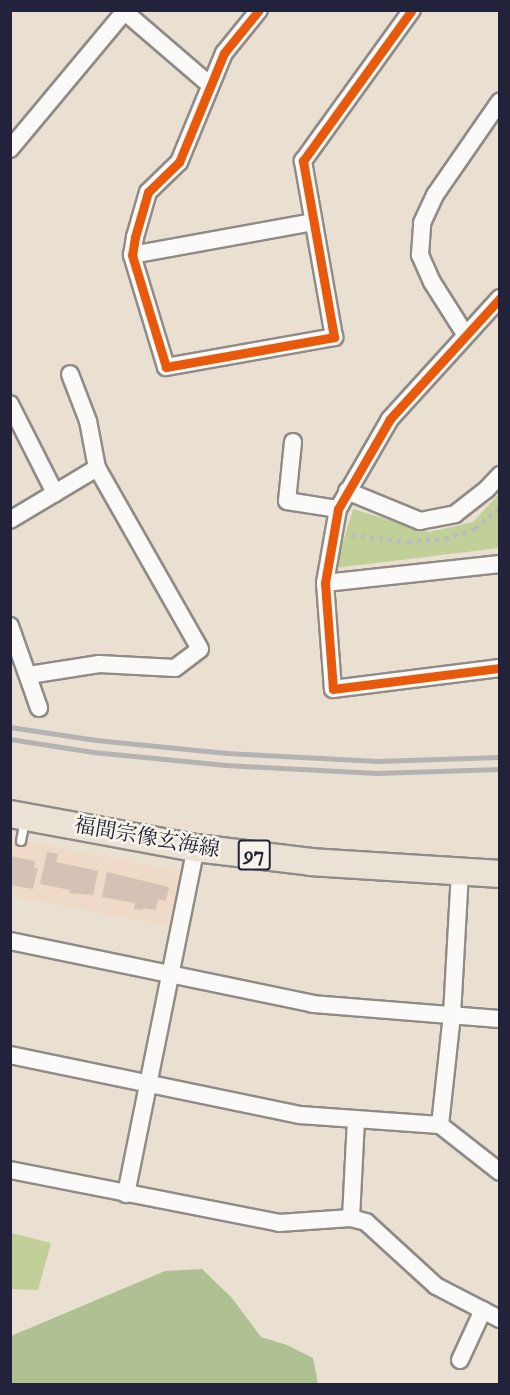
<!DOCTYPE html>
<meta charset="utf-8">
<style>
body{margin:0}
#map{position:relative;width:510px;height:1395px;overflow:hidden;background:#eae0d2;font-family:"IM FELL DW Pica","Noto Serif JP",serif}
div>[style]{position:absolute}
[style*='--x']{left:calc(var(--x)*1px);top:calc(var(--y)*1px);width:calc(var(--w)*1px);rotate:calc(var(--a)*1deg)}
.built>*{inset:0;background:#efd9c7}
.green>*{inset:0;background:#c1d099}
.forest>*{inset:0;background:#afc193}
.building>*{inset:0;background:#d5c2b4}
.path>*{height:4px;margin-top:-2px;transform-origin:0;background:repeating-linear-gradient(90deg,#bdbbbb 0 4.5px,transparent 0 9px)}
.roads{filter:drop-shadow(2px 0 #908b87) drop-shadow(-2px 0 #908b87) drop-shadow(0 2px #908b87) drop-shadow(0 -2px #908b87)}
.service>*{height:8px;margin:-4px;padding:0 4px;transform-origin:4px;border-radius:4px;background:#fcfaf8}
.minor>*{height:16px;margin:-8px;padding:0 8px;transform-origin:8px;border-radius:8px;background:#fcfaf8}
.primary>*{height:26px;margin:-13px;padding:0 13px;transform-origin:13px;border-radius:13px;background:#ebe2d6}
.rail>*{height:4.5px;margin:-2.25px;padding:0 2.25px;transform-origin:2.25px;border-radius:2.25px;background:#b4b2b3}
.cycleway>*{height:9px;margin:-4.5px;padding:0 4.5px;transform-origin:4.5px;border-radius:4.5px;background:#e8590c}
span{translate:-50% -50%;white-space:nowrap;text-align:center;line-height:1.15;-webkit-text-stroke:5px #f7f3e8;paint-order:stroke}
.shield-label span{padding:2px 4px;background:#f7f3e8;border:2px solid;border-radius:4px;-webkit-text-stroke-width:0}
.shield-label{font-size:20px;color:#22223b;font-weight:700}
.street-label{font-size:21px;color:#22223b}
.frame{position:absolute;inset:0;border:12px solid #22223b;pointer-events:none}
</style>
<div id="map">
<div class="built">
<div style="clip-path:polygon(10px 838px,176px 870px,182px 879px,171px 927px,11px 896px)"></div>
</div>
<div class="green">
<div style="clip-path:polygon(499px 494px,499px 548px,335px 568px,353px 509px,429px 532px,473px 522px)"></div>
<div style="clip-path:polygon(11px 1233px,51px 1243px,38px 1290px,11px 1289px)"></div>
</div>
<div class="forest">
<div style="clip-path:polygon(202px 1269px,232px 1298px,261px 1337px,287px 1345px,313px 1358px,318px 1384px,11px 1384px,11px 1336px,165px 1271px)"></div>
</div>
<div class="building">
<div style="clip-path:polygon(47px 852px,58px 854px,56px 862px,98px 871px,93px 895px,69px 893px,70px 890px,40px 884px)"></div>
<div style="clip-path:polygon(10px 856px,35px 861px,34px 868px,38px 868px,33px 889px,10px 885px)"></div>
<div style="clip-path:polygon(107px 872px,169px 887px,166px 901px,158px 899px,156px 910px,143px 908px,143px 910px,134px 909px,135px 903px,102px 897px)"></div>
</div>
<div class="path">
<div style="--x:352;--y:535;--w:56;--a:7.1"></div>
<div style="--x:408;--y:542;--w:37;--a:-5"></div>
<div style="--x:445;--y:539;--w:32;--a:-18"></div>
<div style="--x:475;--y:529;--w:33;--a:-41"></div>
</div>
<div class="roads">
<div class="service">
<div style="--x:21;--y:841;--w:21;--a:-79"></div>
</div>
<div class="minor">
<div style="--x:259;--y:10;--w:55;--a:129.1"></div>
<div style="--x:224;--y:53;--w:118;--a:112.4"></div>
<div style="--x:179;--y:162;--w:43;--a:135.9"></div>
<div style="--x:148;--y:192;--w:47;--a:106.1"></div>
<div style="--x:135;--y:237;--w:18;--a:99"></div>
<div style="--x:132;--y:255;--w:117;--a:73.1"></div>
<div style="--x:166;--y:367;--w:171;--a:-10.1"></div>
<div style="--x:334;--y:337;--w:179;--a:-100"></div>
<div style="--x:303;--y:161;--w:186;--a:-54.2"></div>
<div style="--x:125;--y:12;--w:112;--a:40.7"></div>
<div style="--x:10;--y:149;--w:181;--a:-50.2"></div>
<div style="--x:132;--y:255;--w:184;--a:-10.3"></div>
<div style="--x:500;--y:298;--w:164;--a:132.3"></div>
<div style="--x:390;--y:419;--w:104;--a:120"></div>
<div style="--x:338;--y:509;--w:75;--a:100"></div>
<div style="--x:325;--y:583;--w:106;--a:85.7"></div>
<div style="--x:333;--y:689;--w:168;--a:-7.2"></div>
<div style="--x:465;--y:334;--w:62;--a:-122.4"></div>
<div style="--x:432;--y:282;--w:30;--a:-114"></div>
<div style="--x:420;--y:255;--w:32;--a:-86"></div>
<div style="--x:422;--y:223;--w:31;--a:-65"></div>
<div style="--x:435;--y:195;--w:114;--a:-55.3"></div>
<div style="--x:10;--y:404;--w:100;--a:63.2"></div>
<div style="--x:293;--y:442;--w:59;--a:95.8"></div>
<div style="--x:287;--y:501;--w:52;--a:8.9"></div>
<div style="--x:347;--y:491;--w:79;--a:22.3"></div>
<div style="--x:420;--y:521;--w:36;--a:-11"></div>
<div style="--x:455;--y:514;--w:39;--a:-38"></div>
<div style="--x:486;--y:490;--w:21;--a:-47"></div>
<div style="--x:10;--y:520;--w:101;--a:-30.9"></div>
<div style="--x:325;--y:583;--w:176;--a:-6.2"></div>
<div style="--x:10;--y:626;--w:87;--a:70.5"></div>
<div style="--x:29;--y:675;--w:71;--a:-8.9"></div>
<div style="--x:99;--y:664;--w:76;--a:3"></div>
<div style="--x:175;--y:668;--w:31;--a:-37"></div>
<div style="--x:200;--y:649;--w:208;--a:-119.6"></div>
<div style="--x:97;--y:468;--w:48;--a:-100.8"></div>
<div style="--x:88;--y:421;--w:50;--a:-111"></div>
<div style="--x:10;--y:941;--w:309;--a:11.7"></div>
<div style="--x:313;--y:1004;--w:188;--a:4.6"></div>
<div style="--x:10;--y:1055;--w:296;--a:11.7"></div>
<div style="--x:300;--y:1115;--w:140;--a:4.1"></div>
<div style="--x:440;--y:1125;--w:76;--a:38.1"></div>
<div style="--x:440;--y:1125;--w:111;--a:-83.8"></div>
<div style="--x:452;--y:1015;--w:142;--a:-86.8"></div>
<div style="--x:10;--y:1170;--w:274;--a:11.1"></div>
<div style="--x:279;--y:1223;--w:72;--a:-4"></div>
<div style="--x:351;--y:1218;--w:16;--a:15"></div>
<div style="--x:366;--y:1222;--w:95;--a:42.4"></div>
<div style="--x:436;--y:1286;--w:72;--a:27.3"></div>
<div style="--x:126;--y:1194;--w:353;--a:-78.6"></div>
<div style="--x:351;--y:1218;--w:99;--a:-87.1"></div>
<div style="--x:460;--y:1360;--w:55;--a:-65.3"></div>
</div>
<div class="primary">
<div style="--x:10;--y:814;--w:189;--a:10.4"></div>
<div style="--x:196;--y:848;--w:116;--a:6.9"></div>
<div style="--x:311;--y:862;--w:189;--a:3.6"></div>
</div>
</div>
<div class="rail">
<div style="--x:10;--y:727;--w:87;--a:8.6"></div>
<div style="--x:96;--y:740;--w:131;--a:5.7"></div>
<div style="--x:226;--y:753;--w:151;--a:3"></div>
<div style="--x:377;--y:761;--w:123;--a:-1.9"></div>
<div style="--x:10;--y:739;--w:84;--a:8.9"></div>
<div style="--x:93;--y:752;--w:133;--a:5.6"></div>
<div style="--x:225;--y:765;--w:152;--a:3"></div>
<div style="--x:377;--y:773;--w:123;--a:-1.9"></div>
</div>
<div class="cycleway">
<div style="--x:259;--y:10;--w:55;--a:129.1"></div>
<div style="--x:224;--y:53;--w:118;--a:112.4"></div>
<div style="--x:179;--y:162;--w:43;--a:135.9"></div>
<div style="--x:148;--y:192;--w:47;--a:106.1"></div>
<div style="--x:135;--y:237;--w:18;--a:99"></div>
<div style="--x:132;--y:255;--w:117;--a:73.1"></div>
<div style="--x:166;--y:367;--w:171;--a:-10.1"></div>
<div style="--x:334;--y:337;--w:179;--a:-100"></div>
<div style="--x:303;--y:161;--w:186;--a:-54.2"></div>
<div style="--x:500;--y:298;--w:164;--a:132.3"></div>
<div style="--x:390;--y:419;--w:104;--a:120"></div>
<div style="--x:338;--y:509;--w:75;--a:100"></div>
<div style="--x:325;--y:583;--w:106;--a:85.7"></div>
<div style="--x:333;--y:689;--w:168;--a:-7.2"></div>
</div>
<div class="shield-label">
<span style="left:254px;top:855px">97</span>
</div>
<div class="street-label">
<span style="left:147px;top:838px;rotate:10deg">福間宗像玄海線</span>
</div>
<div class="frame"></div>
</div>
